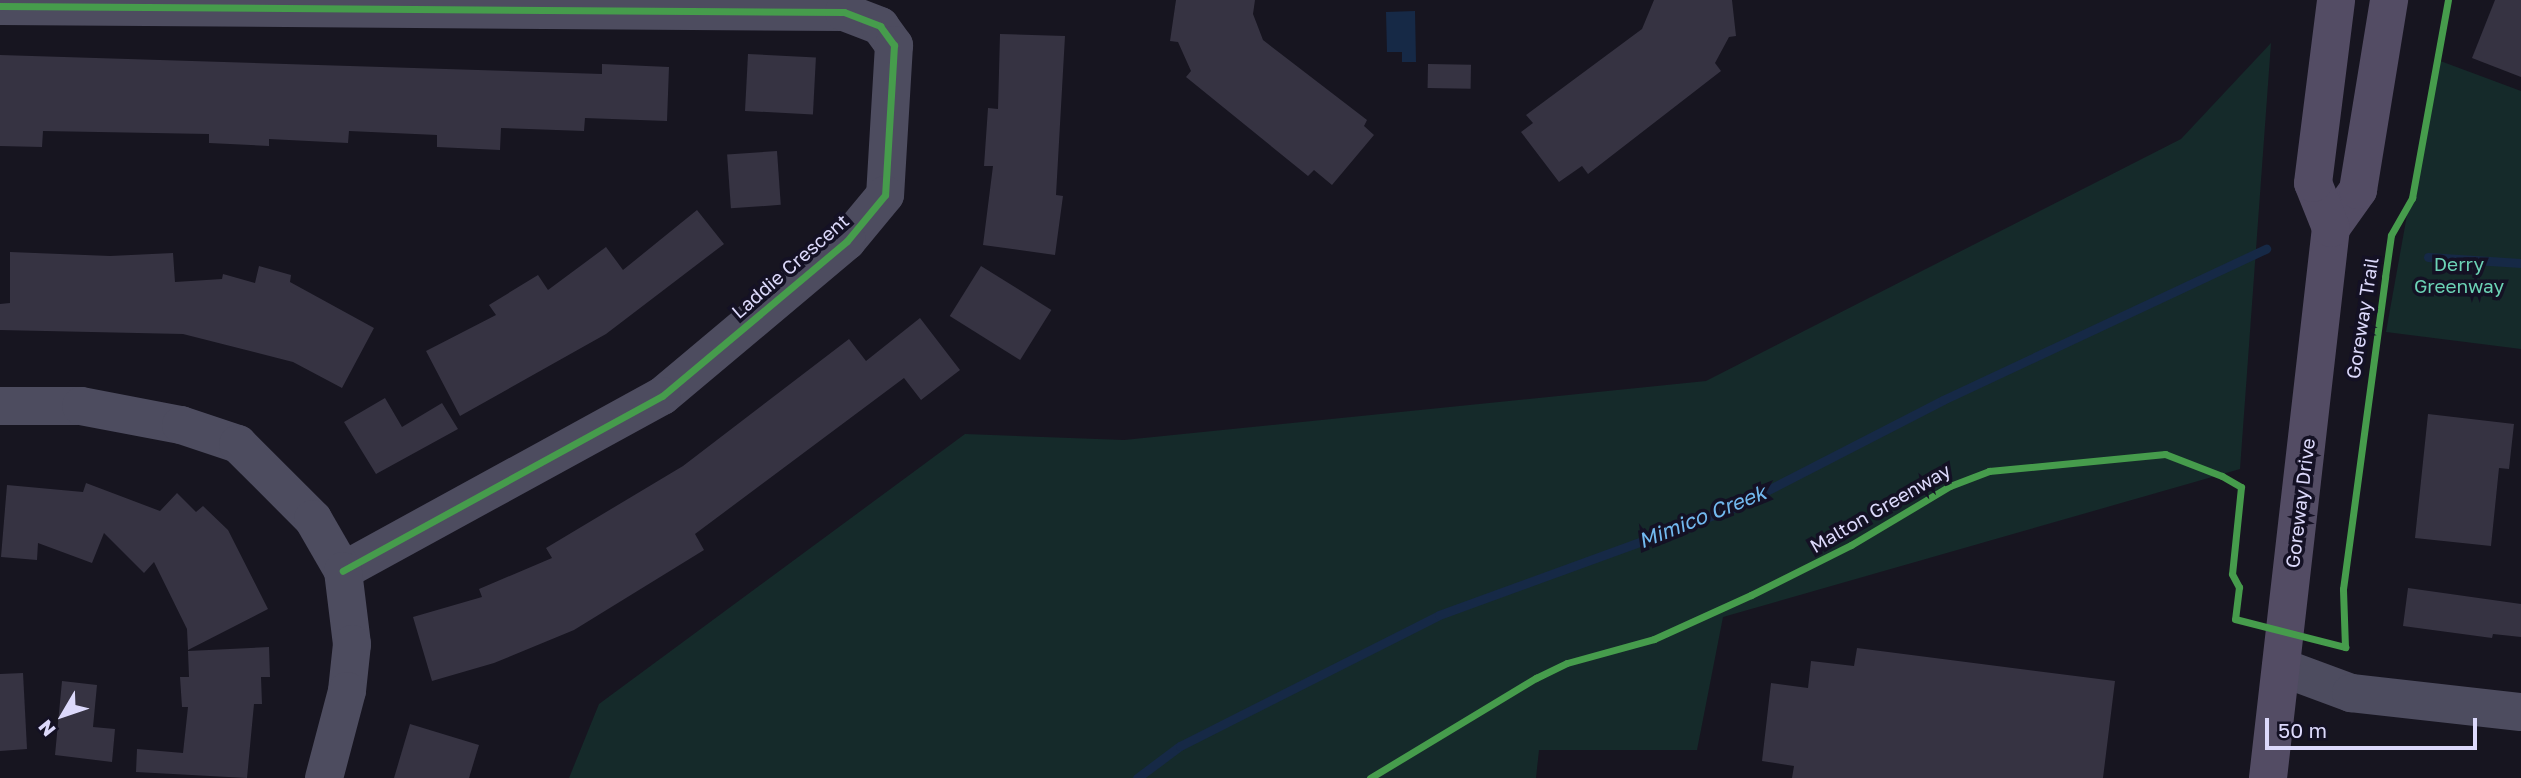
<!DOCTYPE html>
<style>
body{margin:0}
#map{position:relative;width:2521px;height:778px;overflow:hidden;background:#171520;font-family:"Golos Text",sans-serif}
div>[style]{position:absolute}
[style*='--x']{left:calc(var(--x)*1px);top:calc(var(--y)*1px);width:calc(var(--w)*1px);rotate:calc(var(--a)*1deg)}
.green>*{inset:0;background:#152a2a}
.water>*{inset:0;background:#162946}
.stream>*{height:9px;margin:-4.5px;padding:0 4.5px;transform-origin:4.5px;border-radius:4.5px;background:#162946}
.building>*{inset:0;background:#363342;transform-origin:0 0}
.minor>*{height:38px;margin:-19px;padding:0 19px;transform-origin:19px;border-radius:19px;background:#4d4c5f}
.major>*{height:38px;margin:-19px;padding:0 19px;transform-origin:19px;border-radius:19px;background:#534c64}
.cycleway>*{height:7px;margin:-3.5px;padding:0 3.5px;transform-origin:3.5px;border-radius:3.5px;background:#469c4c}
span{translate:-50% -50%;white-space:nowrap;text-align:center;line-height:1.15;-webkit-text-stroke:7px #141124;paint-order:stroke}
.park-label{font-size:19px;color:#6cd3b6}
.street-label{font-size:19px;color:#dcd9fb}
.water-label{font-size:21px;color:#72b9ef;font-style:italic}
.north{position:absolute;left:28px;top:680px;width:70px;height:70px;-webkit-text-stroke:5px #141124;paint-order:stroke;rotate:231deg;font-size:19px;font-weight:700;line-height:28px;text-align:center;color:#dcd9fb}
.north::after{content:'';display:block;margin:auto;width:24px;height:32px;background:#dcd9fb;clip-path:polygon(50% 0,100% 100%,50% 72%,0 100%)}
.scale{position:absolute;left:2265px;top:718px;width:212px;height:32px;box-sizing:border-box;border:4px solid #dcd9fb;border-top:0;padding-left:9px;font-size:21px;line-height:24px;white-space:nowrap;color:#dcd9fb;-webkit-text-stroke:5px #141124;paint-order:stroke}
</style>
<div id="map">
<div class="green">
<div style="clip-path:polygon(2271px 43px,2240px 469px,1723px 617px,1697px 750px,1539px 750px,1536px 778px,569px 778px,599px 704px,965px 434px,1124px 440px,1706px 381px,2181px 139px)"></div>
<div style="clip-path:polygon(2435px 59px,2521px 91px,2521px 349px,2386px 332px)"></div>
</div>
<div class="water">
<div style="clip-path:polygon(1415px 11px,1416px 62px,1402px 62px,1402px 52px,1387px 52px,1386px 12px)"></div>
</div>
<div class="stream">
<div style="--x:2428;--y:257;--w:93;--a:3.7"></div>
<div style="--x:1137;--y:778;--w:54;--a:-36.7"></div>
<div style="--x:1180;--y:746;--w:290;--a:-26.8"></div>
<div style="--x:1439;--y:615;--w:315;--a:-20"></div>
<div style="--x:1735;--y:507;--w:234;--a:-27.2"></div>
<div style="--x:1943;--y:400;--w:357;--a:-25.1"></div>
</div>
<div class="building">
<div style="clip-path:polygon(1176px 0,1255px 0,1253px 14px,1263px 40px,1367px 120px,1364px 126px,1374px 135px,1332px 185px,1314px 170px,1308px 176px,1186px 77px,1191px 71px,1178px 42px,1170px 41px)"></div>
<div style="clip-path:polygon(1654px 0,1732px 0,1736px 36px,1729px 37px,1715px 63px,1721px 71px,1588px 174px,1582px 166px,1559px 182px,1521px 132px,1533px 123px,1526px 115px,1642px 29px)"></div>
<div style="clip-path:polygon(2495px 0,2521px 0,2521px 77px,2472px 58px)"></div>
<div style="clip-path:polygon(1000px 34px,1065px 36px,1056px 195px,1063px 196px,1055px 255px,983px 245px,993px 166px,984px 166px,988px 108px,998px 109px)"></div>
<div style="left:748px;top:54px;width:68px;height:57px;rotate:3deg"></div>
<div style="clip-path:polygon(0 55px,602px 74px,602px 64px,669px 67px,667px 121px,585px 118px,584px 131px,501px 128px,500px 150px,437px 147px,437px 135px,349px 131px,348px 143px,269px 139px,269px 146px,209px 143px,209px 134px,43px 131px,42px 147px,0 146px)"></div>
<div style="left:1428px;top:64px;width:43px;height:24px;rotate:1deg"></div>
<div style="left:777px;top:151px;width:54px;height:50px;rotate:86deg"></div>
<div style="clip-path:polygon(697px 210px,724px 244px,606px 334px,460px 416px,426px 351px,496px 315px,489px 305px,538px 275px,548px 290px,606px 247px,623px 270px)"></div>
<div style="clip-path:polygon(10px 252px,110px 256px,173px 253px,175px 282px,222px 279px,223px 274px,255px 283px,259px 266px,291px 275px,290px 282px,374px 328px,342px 388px,293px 362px,183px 334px,0 330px,0 304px,10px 303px)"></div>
<div style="left:981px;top:266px;width:83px;height:59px;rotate:32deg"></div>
<div style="clip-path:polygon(920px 318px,960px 370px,921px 400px,904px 378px,695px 534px,704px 550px,574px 630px,494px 663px,432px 681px,413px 617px,482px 597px,479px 589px,552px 558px,546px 548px,683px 466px,849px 339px,866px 361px)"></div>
<div style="clip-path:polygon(385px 398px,402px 427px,442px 403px,458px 429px,376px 474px,344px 422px)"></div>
<div style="clip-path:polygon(2428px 414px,2514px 424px,2509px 469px,2499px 468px,2491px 546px,2415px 538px)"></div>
<div style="clip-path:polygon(86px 483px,160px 511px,177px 493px,196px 512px,203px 506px,228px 530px,268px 609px,188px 650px,187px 629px,154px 562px,144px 573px,104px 533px,92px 563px,38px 543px,37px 560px,1px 557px,7px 485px,83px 492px)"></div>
<div style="clip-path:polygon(2408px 588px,2521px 604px,2521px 637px,2493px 634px,2492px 638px,2403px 626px)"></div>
<div style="clip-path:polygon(269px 647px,270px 677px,261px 677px,262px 704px,254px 704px,247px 778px,136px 772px,137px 749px,183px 753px,188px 707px,182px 707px,180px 677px,189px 677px,188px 651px)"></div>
<div style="clip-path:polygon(1857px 648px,2115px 681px,2103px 778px,1792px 778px,1794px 766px,1762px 761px,1771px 683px,1808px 688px,1811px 661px,1854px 666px)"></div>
<div style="clip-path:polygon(23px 673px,27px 749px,0 751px,0 674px)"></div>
<div style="clip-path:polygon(62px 681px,97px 685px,93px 727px,115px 729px,112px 762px,55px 755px)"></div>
<div style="clip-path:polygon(410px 724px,479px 745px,469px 778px,394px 778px)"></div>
</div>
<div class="minor">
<div style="--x:0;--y:6;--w:844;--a:0.41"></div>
<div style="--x:844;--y:12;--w:39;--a:21"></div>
<div style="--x:880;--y:26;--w:24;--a:54"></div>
<div style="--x:894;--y:45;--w:150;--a:93.4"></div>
<div style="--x:885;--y:195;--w:60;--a:129.6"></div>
<div style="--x:847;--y:241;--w:241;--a:140"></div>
<div style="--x:662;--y:396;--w:364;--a:151.3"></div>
<div style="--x:0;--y:406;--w:81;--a:0"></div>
<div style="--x:81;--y:406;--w:102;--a:10.8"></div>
<div style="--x:181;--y:425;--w:60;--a:18.4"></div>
<div style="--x:238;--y:444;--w:106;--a:45"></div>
<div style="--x:313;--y:519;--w:60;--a:60"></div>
<div style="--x:343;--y:571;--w:74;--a:83"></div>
<div style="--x:352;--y:644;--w:47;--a:96.1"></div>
<div style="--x:347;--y:691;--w:90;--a:104.8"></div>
<div style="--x:2281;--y:667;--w:75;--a:20.4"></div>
<div style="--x:2351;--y:693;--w:171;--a:6.4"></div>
</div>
<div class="major">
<div style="--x:2331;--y:228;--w:47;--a:-54.6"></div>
<div style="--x:2358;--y:190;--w:193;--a:-80.7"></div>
<div style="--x:2268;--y:778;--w:554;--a:-83.47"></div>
<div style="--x:2331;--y:228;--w:48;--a:-111.8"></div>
<div style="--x:2313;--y:183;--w:184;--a:-82.8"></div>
</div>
<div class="cycleway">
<div style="--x:0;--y:6;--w:844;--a:0.41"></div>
<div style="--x:844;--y:12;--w:39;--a:21"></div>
<div style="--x:880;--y:26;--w:24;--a:54"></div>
<div style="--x:894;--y:45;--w:150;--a:93.4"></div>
<div style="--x:885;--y:195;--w:60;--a:129.6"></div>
<div style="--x:847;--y:241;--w:241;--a:140"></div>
<div style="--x:662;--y:396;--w:364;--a:151.3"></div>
<div style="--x:1370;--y:778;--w:194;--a:-31.1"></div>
<div style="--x:1536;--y:678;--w:34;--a:-26"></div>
<div style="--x:1567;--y:663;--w:90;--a:-15.4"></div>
<div style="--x:1654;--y:639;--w:107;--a:-24.4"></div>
<div style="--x:1751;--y:595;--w:112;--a:-26.6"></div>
<div style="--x:1851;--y:545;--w:115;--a:-30.8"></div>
<div style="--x:1950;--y:486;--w:42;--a:-21"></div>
<div style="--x:1989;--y:471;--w:177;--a:-5.5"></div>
<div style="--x:2165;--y:454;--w:61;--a:21.1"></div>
<div style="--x:2222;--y:476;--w:22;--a:30"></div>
<div style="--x:2241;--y:487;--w:87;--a:95.9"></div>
<div style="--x:2232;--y:574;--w:15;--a:62"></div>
<div style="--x:2239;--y:587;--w:32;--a:97"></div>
<div style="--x:2235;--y:619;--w:114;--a:14.3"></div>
<div style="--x:2345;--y:647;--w:58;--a:-92"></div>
<div style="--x:2343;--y:589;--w:315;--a:-82.3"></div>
<div style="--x:2385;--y:277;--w:42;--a:-81.9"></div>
<div style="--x:2391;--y:235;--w:43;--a:-60.4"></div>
<div style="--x:2412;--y:198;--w:201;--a:-79.7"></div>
</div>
<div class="park-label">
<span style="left:2459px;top:275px">Derry<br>Greenway</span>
</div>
<div class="street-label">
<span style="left:790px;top:266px;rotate:-41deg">Laddie Crescent</span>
<span style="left:2362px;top:318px;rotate:-81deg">Goreway Trail</span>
<span style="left:2300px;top:503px;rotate:-83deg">Goreway Drive</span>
<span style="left:1880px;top:508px;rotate:-30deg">Malton Greenway</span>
</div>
<div class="water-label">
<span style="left:1702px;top:516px;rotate:-22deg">Mimico Creek</span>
</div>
<div class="north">N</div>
<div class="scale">50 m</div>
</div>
